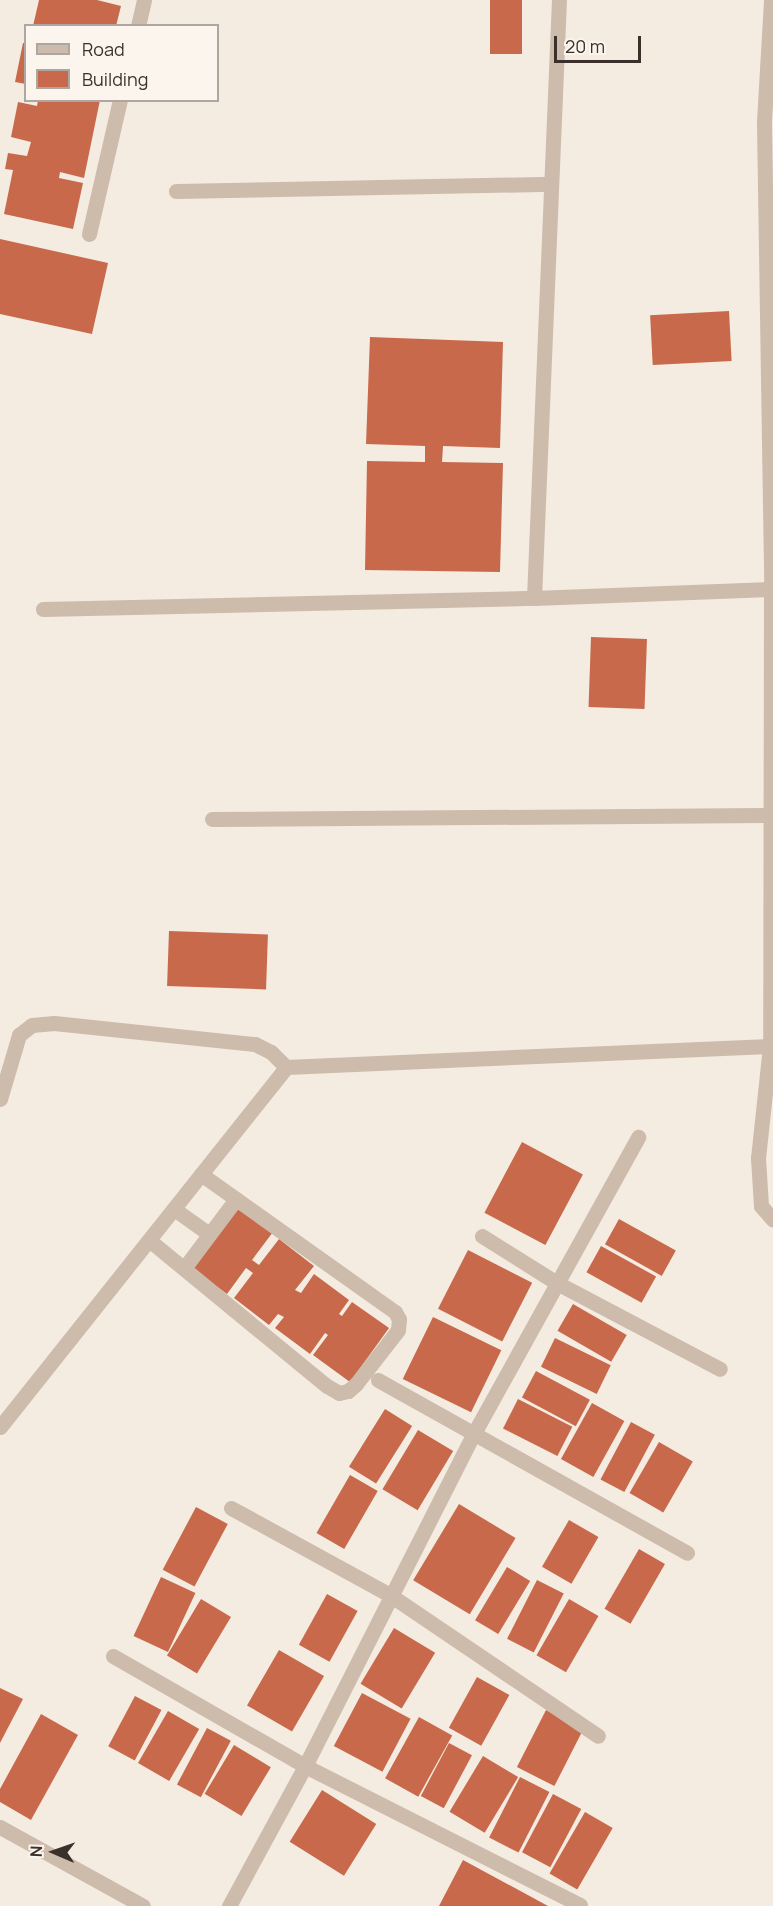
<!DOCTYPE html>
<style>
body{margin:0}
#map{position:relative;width:773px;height:1906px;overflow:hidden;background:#f4ebe1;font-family:Manrope,sans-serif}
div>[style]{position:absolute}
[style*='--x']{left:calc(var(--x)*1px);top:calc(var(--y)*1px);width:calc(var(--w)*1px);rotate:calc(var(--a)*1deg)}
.building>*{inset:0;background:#c8694b;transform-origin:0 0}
.service>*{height:15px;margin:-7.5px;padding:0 7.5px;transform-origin:7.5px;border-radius:7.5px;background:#cdbbac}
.minor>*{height:15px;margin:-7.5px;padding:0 7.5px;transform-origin:7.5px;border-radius:7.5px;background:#cdbbac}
span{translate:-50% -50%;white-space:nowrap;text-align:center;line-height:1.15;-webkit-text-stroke:4.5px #fbf5ee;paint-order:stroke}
.legend{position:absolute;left:24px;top:24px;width:195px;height:78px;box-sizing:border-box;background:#fbf5ee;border:2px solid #aea6a0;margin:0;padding:8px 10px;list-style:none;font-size:18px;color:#3b302b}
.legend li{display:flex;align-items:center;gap:12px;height:30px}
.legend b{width:30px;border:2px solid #aea6a0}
.north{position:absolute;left:24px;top:1822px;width:60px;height:60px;-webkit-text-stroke:4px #fbf5ee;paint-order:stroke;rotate:272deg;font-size:16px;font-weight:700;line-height:24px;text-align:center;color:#3b302b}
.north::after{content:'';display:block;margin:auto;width:21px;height:27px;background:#3b302b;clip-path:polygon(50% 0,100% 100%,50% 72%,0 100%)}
.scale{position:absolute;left:554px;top:36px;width:87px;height:27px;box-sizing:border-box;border:3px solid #3b302b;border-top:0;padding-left:8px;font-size:18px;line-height:21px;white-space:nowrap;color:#3b302b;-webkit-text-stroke:4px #fbf5ee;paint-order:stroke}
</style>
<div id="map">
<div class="building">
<div style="clip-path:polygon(39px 0,97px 0,121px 6px,116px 26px,33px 26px)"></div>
<div style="left:490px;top:0;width:32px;height:54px"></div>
<div style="clip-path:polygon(23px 43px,26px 43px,26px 84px,15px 82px)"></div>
<div style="clip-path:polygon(38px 100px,100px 100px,84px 178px,60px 172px,59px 178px,83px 183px,73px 229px,4px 214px,13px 170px,5px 169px,8px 153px,27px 156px,31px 142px,11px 137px,18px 102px,37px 106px)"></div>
<div style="clip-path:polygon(0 239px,108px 263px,92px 334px,0 314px)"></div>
<div style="left:729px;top:311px;width:50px;height:79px;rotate:87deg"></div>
<div style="clip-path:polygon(370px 337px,503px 342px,500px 448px,443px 446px,442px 462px,503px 463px,500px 572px,365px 570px,367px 461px,425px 462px,425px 446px,366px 444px)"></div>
<div style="left:591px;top:637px;width:56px;height:70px;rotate:2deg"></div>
<div style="left:169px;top:931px;width:99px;height:55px;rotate:2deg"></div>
<div style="left:522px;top:1142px;width:69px;height:80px;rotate:28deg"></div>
<div style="clip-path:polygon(236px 1205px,273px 1232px,252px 1260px,259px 1265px,279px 1239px,314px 1266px,295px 1290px,301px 1293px,314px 1274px,349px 1300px,339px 1314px,342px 1316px,352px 1302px,389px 1328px,350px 1382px,313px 1355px,328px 1335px,325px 1333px,310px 1354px,275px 1328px,284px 1317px,278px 1314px,269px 1325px,234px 1298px,253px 1273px,246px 1268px,227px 1294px,190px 1267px)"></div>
<div style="left:619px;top:1219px;width:65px;height:29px;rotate:29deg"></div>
<div style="left:601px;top:1246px;width:63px;height:30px;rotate:29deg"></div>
<div style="left:468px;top:1250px;width:72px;height:66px;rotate:27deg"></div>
<div style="left:573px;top:1304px;width:62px;height:31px;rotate:30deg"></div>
<div style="left:433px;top:1317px;width:76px;height:69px;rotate:26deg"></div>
<div style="left:555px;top:1338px;width:62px;height:32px;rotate:26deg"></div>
<div style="left:536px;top:1371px;width:61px;height:30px;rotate:28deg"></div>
<div style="left:518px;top:1399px;width:61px;height:33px;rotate:27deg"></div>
<div style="left:592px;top:1403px;width:37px;height:64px;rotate:29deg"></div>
<div style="left:385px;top:1409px;width:32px;height:68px;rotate:32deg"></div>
<div style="left:631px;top:1422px;width:27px;height:65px;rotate:28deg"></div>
<div style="left:418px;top:1430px;width:41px;height:69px;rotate:31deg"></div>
<div style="left:659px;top:1442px;width:39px;height:59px;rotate:30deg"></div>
<div style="left:350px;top:1475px;width:32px;height:67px;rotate:30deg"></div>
<div style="left:459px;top:1504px;width:66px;height:89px;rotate:31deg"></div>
<div style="left:196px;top:1507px;width:36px;height:71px;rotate:28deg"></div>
<div style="left:569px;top:1520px;width:34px;height:54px;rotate:30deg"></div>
<div style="left:639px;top:1549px;width:30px;height:69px;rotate:30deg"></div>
<div style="left:507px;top:1567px;width:27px;height:62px;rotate:31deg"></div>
<div style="left:161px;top:1577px;width:38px;height:65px;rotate:25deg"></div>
<div style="left:537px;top:1580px;width:30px;height:66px;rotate:27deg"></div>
<div style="left:327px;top:1594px;width:35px;height:58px;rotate:29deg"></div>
<div style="left:201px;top:1599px;width:35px;height:66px;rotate:31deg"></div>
<div style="left:569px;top:1599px;width:34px;height:65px;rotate:30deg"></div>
<div style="left:394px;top:1628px;width:48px;height:65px;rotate:31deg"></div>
<div style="left:279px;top:1650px;width:52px;height:64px;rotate:30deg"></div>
<div style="left:477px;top:1677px;width:37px;height:58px;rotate:29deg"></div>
<div style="clip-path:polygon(0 1688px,23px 1699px,0 1743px)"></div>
<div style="left:362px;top:1693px;width:55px;height:60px;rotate:28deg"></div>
<div style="left:135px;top:1696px;width:30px;height:57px;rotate:28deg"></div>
<div style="left:546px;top:1710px;width:42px;height:64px;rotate:27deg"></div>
<div style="left:168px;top:1711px;width:36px;height:60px;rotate:30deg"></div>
<div style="clip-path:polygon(41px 1714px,78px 1735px,31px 1820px,0 1802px,0 1789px)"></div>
<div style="left:419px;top:1717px;width:38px;height:70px;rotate:29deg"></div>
<div style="left:207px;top:1728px;width:27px;height:64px;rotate:28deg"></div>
<div style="left:449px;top:1743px;width:26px;height:60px;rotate:28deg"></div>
<div style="left:234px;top:1745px;width:43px;height:57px;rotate:31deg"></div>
<div style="left:483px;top:1756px;width:41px;height:65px;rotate:31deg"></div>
<div style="left:520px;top:1777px;width:33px;height:68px;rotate:27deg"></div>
<div style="left:322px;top:1790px;width:64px;height:61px;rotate:32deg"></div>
<div style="left:553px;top:1794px;width:32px;height:66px;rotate:28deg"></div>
<div style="left:585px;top:1812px;width:32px;height:71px;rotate:30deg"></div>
<div style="clip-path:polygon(463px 1860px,548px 1906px,439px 1906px)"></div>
</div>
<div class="service">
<div style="--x:0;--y:1099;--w:67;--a:-73.5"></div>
<div style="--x:19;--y:1035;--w:16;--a:-38"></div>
<div style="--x:32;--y:1025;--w:22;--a:-5"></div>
<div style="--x:54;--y:1023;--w:202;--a:6"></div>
<div style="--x:255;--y:1044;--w:18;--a:27"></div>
<div style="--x:271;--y:1052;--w:21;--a:45"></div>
</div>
<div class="minor">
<div style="--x:771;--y:0;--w:123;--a:93.3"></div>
<div style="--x:764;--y:123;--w:466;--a:89.1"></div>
<div style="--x:771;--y:589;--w:457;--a:90.1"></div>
<div style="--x:770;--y:1046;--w:113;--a:96.1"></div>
<div style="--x:758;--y:1158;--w:48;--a:86.4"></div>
<div style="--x:761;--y:1206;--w:18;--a:49"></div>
<div style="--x:138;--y:26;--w:27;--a:-77"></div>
<div style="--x:176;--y:191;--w:375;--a:-1.1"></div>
<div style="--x:89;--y:234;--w:138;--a:-77"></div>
<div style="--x:534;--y:598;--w:599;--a:-87.61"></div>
<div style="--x:43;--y:609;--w:491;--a:-1.3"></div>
<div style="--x:534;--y:598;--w:237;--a:-2.2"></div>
<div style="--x:212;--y:819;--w:561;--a:-0.41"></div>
<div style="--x:174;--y:1209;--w:43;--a:35.5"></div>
<div style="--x:482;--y:1236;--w:89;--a:32.1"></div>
<div style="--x:557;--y:1283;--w:184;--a:27.8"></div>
<div style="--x:149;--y:1240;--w:230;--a:39.4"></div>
<div style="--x:327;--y:1386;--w:14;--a:30"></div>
<div style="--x:339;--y:1393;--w:9;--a:-13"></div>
<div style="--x:348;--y:1391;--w:11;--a:-41"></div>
<div style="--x:356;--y:1384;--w:68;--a:-52.1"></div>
<div style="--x:398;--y:1330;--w:11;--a:-85"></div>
<div style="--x:399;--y:1319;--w:8;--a:-120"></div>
<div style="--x:395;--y:1312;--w:238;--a:-144.6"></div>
<div style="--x:185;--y:1267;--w:85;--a:-53.1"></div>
<div style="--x:378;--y:1380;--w:354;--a:29.2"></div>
<div style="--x:0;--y:1427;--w:460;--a:-51.5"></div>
<div style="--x:286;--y:1067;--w:484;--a:-2.5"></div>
<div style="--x:231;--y:1508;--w:181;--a:28.7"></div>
<div style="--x:390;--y:1595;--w:251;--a:34.1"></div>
<div style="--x:113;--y:1656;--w:221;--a:29.8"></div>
<div style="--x:305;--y:1766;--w:308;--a:26.8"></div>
<div style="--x:0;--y:1827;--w:163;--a:28.9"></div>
<div style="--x:229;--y:1906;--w:159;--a:-61.5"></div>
<div style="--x:305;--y:1766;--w:371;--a:-63.1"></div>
<div style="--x:473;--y:1435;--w:341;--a:-61"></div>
</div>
<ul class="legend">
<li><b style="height:8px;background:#cdbbac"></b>Road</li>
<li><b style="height:16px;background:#c8694b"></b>Building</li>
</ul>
<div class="north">N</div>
<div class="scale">20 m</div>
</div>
